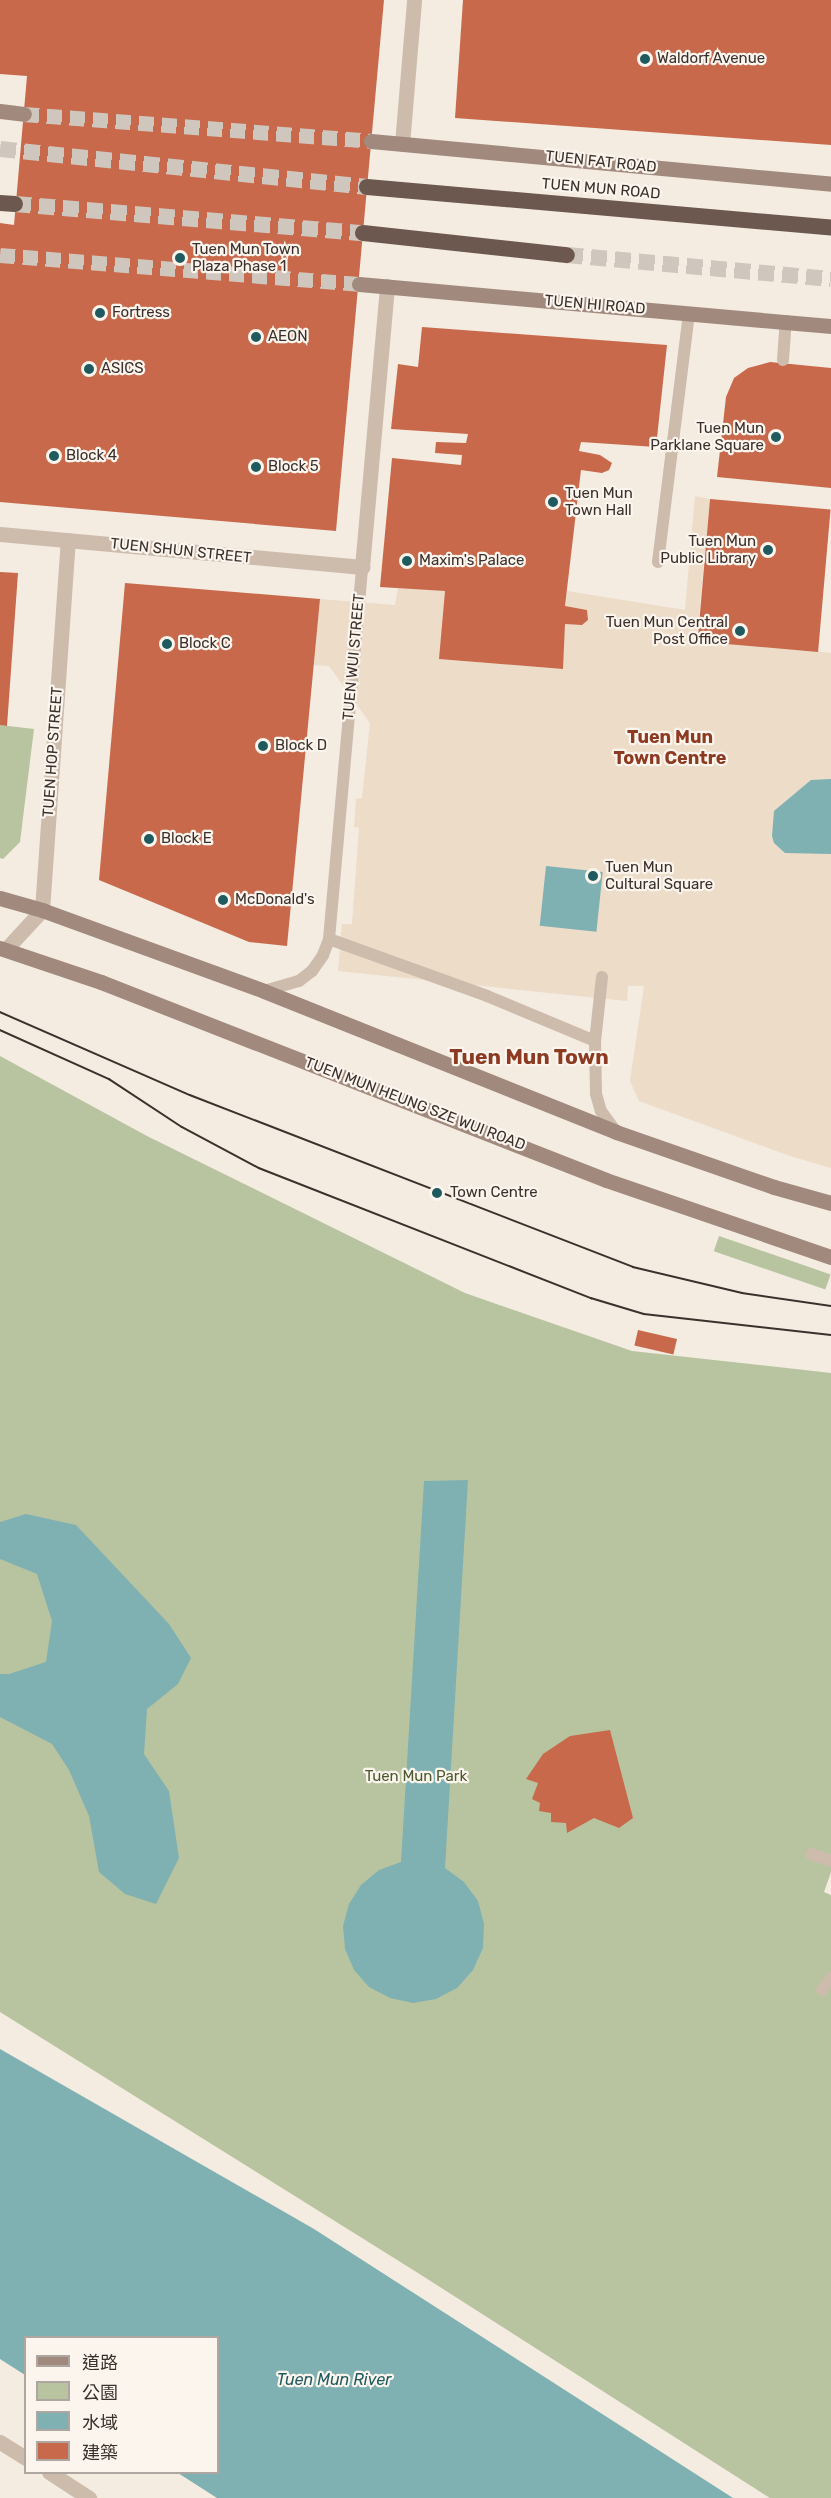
<!DOCTYPE html>
<meta charset="utf-8">
<style>
body{margin:0}
#map{position:relative;width:831px;height:2498px;overflow:hidden;background:#f4ebe1;font-family:Rubik,"Noto Sans TC",sans-serif}
div>[style]{position:absolute}
[style*='--x']{left:calc(var(--x)*1px);top:calc(var(--y)*1px);width:calc(var(--w)*1px);rotate:calc(var(--a)*1deg)}
.green>*{inset:0;background:#b8c4a0;transform-origin:0 0}
.plaza>*{inset:0;background:#ecdcc8}
.water>*{inset:0;background:#7fb0b2;transform-origin:0 0}
.building>*{inset:0;background:#c8694b;transform-origin:0 0}
.secondary-tunnel>*{height:15px;margin-top:-7.5px;transform-origin:0;background:repeating-linear-gradient(90deg,#cfc6bd 0 15px,transparent 0 23px)}
.trunk-tunnel>*{height:16px;margin-top:-8px;transform-origin:0;background:repeating-linear-gradient(90deg,#cfc6bd 0 16px,transparent 0 24px)}
.service>*{height:12px;margin:-6px;padding:0 6px;transform-origin:6px;border-radius:6px;background:#cdbbac}
.minor>*{height:15px;margin:-7.5px;padding:0 7.5px;transform-origin:7.5px;border-radius:7.5px;background:#cdbbac}
.tertiary>*{height:15px;margin:-7.5px;padding:0 7.5px;transform-origin:7.5px;border-radius:7.5px;background:#cdbbac}
.secondary>*{height:15px;margin:-7.5px;padding:0 7.5px;transform-origin:7.5px;border-radius:7.5px;background:#a18a7d}
.trunk>*{height:16px;margin:-8px;padding:0 8px;transform-origin:8px;border-radius:8px;background:#6c584f}
.tram>*{height:1.5px;margin:-0.75px;padding:0 0.75px;transform-origin:0.75px;border-radius:0.75px;background:#3b302b}
.dots>*{width:16px;height:16px;translate:-50% -50%;box-sizing:border-box;border:3px solid #fbf5ee;border-radius:50%}
span{translate:-50% -50%;white-space:nowrap;text-align:center;line-height:1.15;-webkit-text-stroke:4.5px #fbf5ee;paint-order:stroke}
.poi-label{font-size:15px;color:#3b302b}
.left{translate:0 -50%;text-align:left}
.right{translate:-100% -50%;text-align:right}
.street-label{font-size:15px;color:#3b302b}
.park-label{font-size:15px;color:#4a5a2e}
.water-label{font-size:16px;color:#1f5a5e;font-style:italic}
.quarter-label{font-size:18px;color:#8c3b22;font-weight:700}
.district-label{font-size:21px;color:#8c3b22;font-weight:700}
.legend{position:absolute;left:24px;top:2336px;width:195px;height:138px;box-sizing:border-box;background:#fbf5ee;border:2px solid #aea6a0;margin:0;padding:8px 10px;list-style:none;font-size:18px;color:#3b302b}
.legend li{display:flex;align-items:center;gap:12px;height:30px}
.legend b{width:30px;border:2px solid #aea6a0}
</style>
<div id="map">
<div class="green">
<div style="clip-path:polygon(0 725px,34px 729px,20px 842px,3px 859px,0 858px)"></div>
<div style="clip-path:polygon(0 1056px,147px 1136px,465px 1293px,632px 1351px,831px 1373px,831px 1872px,824px 1892px,831px 1895px,831px 2498px,770px 2498px,418px 2273px,0 2012px)"></div>
<div style="left:719px;top:1236px;width:118px;height:16px;rotate:19deg"></div>
</div>
<div class="plaza">
<div style="clip-path:polygon(695px 496px,710px 499px,697px 636px,831px 653px,831px 1168px,790px 1156px,639px 1101px,630px 1081px,644px 986px,628px 986px,627px 1001px,338px 971px,342px 924px,352px 924px,359px 828px,354px 827px,356px 799px,362px 798px,370px 723px,329px 666px,314px 665px,320px 599px,395px 605px,398px 588px,445px 591px,440px 659px,562px 669px,565px 624px,582px 625px,588px 620px,587px 610px,565px 606px,567px 591px,685px 610px)"></div>
</div>
<div class="water">
<div style="clip-path:polygon(831px 779px,831px 854px,785px 853px,774px 843px,772px 836px,774px 811px,811px 780px)"></div>
<div style="left:546px;top:866px;width:57px;height:60px;rotate:6deg"></div>
<div style="clip-path:polygon(468px 1480px,445px 1868px,464px 1882px,478px 1901px,484px 1924px,483px 1948px,473px 1970px,457px 1988px,436px 1999px,413px 2003px,390px 1998px,369px 1987px,354px 1970px,345px 1949px,343px 1926px,349px 1904px,361px 1885px,379px 1870px,401px 1862px,424px 1481px)"></div>
<div style="clip-path:polygon(26px 1514px,76px 1525px,169px 1624px,191px 1658px,178px 1684px,147px 1709px,144px 1754px,169px 1791px,179px 1858px,156px 1904px,125px 1894px,99px 1872px,89px 1816px,69px 1770px,52px 1744px,0 1717px,0 1674px,9px 1674px,46px 1662px,52px 1621px,37px 1574px,0 1559px,0 1522px)"></div>
<div style="clip-path:polygon(0 2049px,314px 2229px,733px 2498px,217px 2498px,178px 2473px,218px 2472px,218px 2338px,26px 2338px,25px 2375px,0 2359px)"></div>
</div>
<div class="building">
<div style="clip-path:polygon(0 0,384px 0,336px 531px,0 502px,0 223px,14px 225px,27px 76px,0 74px)"></div>
<div style="clip-path:polygon(463px 0,831px 0,831px 145px,455px 118px)"></div>
<div style="clip-path:polygon(422px 327px,667px 345px,656px 447px,581px 442px,579px 451px,600px 455px,612px 463px,609px 470px,602px 473px,581px 470px,565px 606px,587px 610px,588px 620px,582px 625px,565px 624px,563px 669px,439px 659px,445px 591px,380px 587px,392px 458px,461px 465px,462px 455px,435px 453px,436px 442px,466px 443px,468px 434px,391px 429px,398px 364px,418px 367px)"></div>
<div style="clip-path:polygon(770px 362px,831px 368px,831px 488px,717px 477px,726px 397px,734px 378px,748px 368px)"></div>
<div style="left:710px;top:499px;width:121px;height:143px;rotate:5deg"></div>
<div style="clip-path:polygon(0 572px,18px 573px,7px 726px,0 725px)"></div>
<div style="clip-path:polygon(125px 583px,320px 599px,287px 946px,249px 942px,99px 880px)"></div>
<div style="left:638px;top:1330px;width:40px;height:16px;rotate:13deg"></div>
<div style="clip-path:polygon(610px 1730px,633px 1818px,619px 1828px,594px 1818px,567px 1833px,566px 1823px,551px 1822px,551px 1813px,539px 1811px,540px 1803px,532px 1799px,538px 1783px,526px 1779px,543px 1754px,570px 1736px)"></div>
</div>
<div class="secondary-tunnel">
<div style="--x:24;--y:114;--w:348;--a:4.4"></div>
<div style="--x:0;--y:255;--w:360;--a:4.6"></div>
</div>
<div class="trunk-tunnel">
<div style="--x:0;--y:149;--w:369;--a:5.9"></div>
<div style="--x:15;--y:204;--w:349;--a:4.8"></div>
<div style="--x:567;--y:255;--w:265;--a:5.2"></div>
</div>
<div class="service">
<div style="--x:783;--y:360;--w:39;--a:-86"></div>
<div style="--x:658;--y:562;--w:251;--a:-82.9"></div>
<div style="--x:329;--y:939;--w:168;--a:19.8"></div>
<div style="--x:487;--y:996;--w:117;--a:22.6"></div>
<div style="--x:602;--y:977;--w:64;--a:96.2"></div>
<div style="--x:595;--y:1041;--w:53;--a:88.9"></div>
<div style="--x:596;--y:1094;--w:18;--a:74"></div>
<div style="--x:601;--y:1111;--w:26;--a:54"></div>
<div style="--x:264;--y:991;--w:36;--a:-16"></div>
<div style="--x:299;--y:981;--w:16;--a:-38"></div>
<div style="--x:312;--y:971;--w:19;--a:-55"></div>
<div style="--x:323;--y:955;--w:17;--a:-69"></div>
<div style="--x:329;--y:939;--w:373;--a:-84.9"></div>
<div style="--x:811;--y:1854;--w:21;--a:19"></div>
<div style="--x:822;--y:1990;--w:15;--a:-53"></div>
</div>
<div class="minor">
<div style="--x:0;--y:2442;--w:31;--a:32"></div>
<div style="--x:49;--y:2472;--w:48;--a:33"></div>
</div>
<div class="tertiary">
<div style="--x:402;--y:144;--w:144;--a:-85.2"></div>
<div style="--x:0;--y:534;--w:364;--a:5.2"></div>
<div style="--x:362;--y:567;--w:282;--a:-84.9"></div>
<div style="--x:6;--y:949;--w:53;--a:-47.3"></div>
<div style="--x:42;--y:910;--w:371;--a:-86"></div>
</div>
<div class="secondary">
<div style="--x:0;--y:111;--w:24;--a:7"></div>
<div style="--x:371;--y:141;--w:462;--a:5.3"></div>
<div style="--x:359;--y:284;--w:474;--a:5.1"></div>
<div style="--x:0;--y:898;--w:44;--a:15.9"></div>
<div style="--x:42;--y:910;--w:236;--a:20"></div>
<div style="--x:264;--y:991;--w:379;--a:21.8"></div>
<div style="--x:616;--y:1132;--w:167;--a:19.2"></div>
<div style="--x:774;--y:1187;--w:59;--a:15.7"></div>
<div style="--x:0;--y:948;--w:107;--a:18.6"></div>
<div style="--x:101;--y:982;--w:542;--a:21.41"></div>
<div style="--x:606;--y:1180;--w:238;--a:18.9"></div>
</div>
<div class="trunk">
<div style="--x:367;--y:187;--w:466;--a:5"></div>
<div style="--x:0;--y:203;--w:15;--a:4"></div>
<div style="--x:363;--y:233;--w:205;--a:6.2"></div>
</div>
<div class="tram">
<div style="--x:0;--y:1012;--w:207;--a:23.6"></div>
<div style="--x:190;--y:1095;--w:475;--a:21.2"></div>
<div style="--x:633;--y:1267;--w:112;--a:13.4"></div>
<div style="--x:742;--y:1293;--w:90;--a:8.3"></div>
<div style="--x:0;--y:1030;--w:120;--a:24.2"></div>
<div style="--x:109;--y:1079;--w:87;--a:33.3"></div>
<div style="--x:182;--y:1127;--w:87;--a:28"></div>
<div style="--x:259;--y:1168;--w:357;--a:21.4"></div>
<div style="--x:591;--y:1298;--w:55;--a:16.8"></div>
<div style="--x:644;--y:1314;--w:188;--a:6.4"></div>
</div>
<div class="dots">
<div style="left:645px;top:59px;background:#1f5a5e"></div>
<div style="left:180px;top:258px;background:#1f5a5e"></div>
<div style="left:100px;top:313px;background:#1f5a5e"></div>
<div style="left:256px;top:337px;background:#1f5a5e"></div>
<div style="left:89px;top:369px;background:#1f5a5e"></div>
<div style="left:776px;top:437px;background:#1f5a5e"></div>
<div style="left:54px;top:456px;background:#1f5a5e"></div>
<div style="left:256px;top:467px;background:#1f5a5e"></div>
<div style="left:553px;top:502px;background:#1f5a5e"></div>
<div style="left:768px;top:550px;background:#1f5a5e"></div>
<div style="left:407px;top:561px;background:#1f5a5e"></div>
<div style="left:740px;top:631px;background:#1f5a5e"></div>
<div style="left:167px;top:644px;background:#1f5a5e"></div>
<div style="left:263px;top:746px;background:#1f5a5e"></div>
<div style="left:149px;top:839px;background:#1f5a5e"></div>
<div style="left:593px;top:876px;background:#1f5a5e"></div>
<div style="left:223px;top:900px;background:#1f5a5e"></div>
<div style="left:437px;top:1193px;background:#1f5a5e"></div>
</div>
<div class="poi-label">
<span class="left" style="left:657px;top:59px">Waldorf Avenue</span>
<span class="left" style="left:192px;top:258px">Tuen Mun Town<br>Plaza Phase 1</span>
<span class="left" style="left:112px;top:313px">Fortress</span>
<span class="left" style="left:268px;top:337px">AEON</span>
<span class="left" style="left:101px;top:369px">ASICS</span>
<span class="right" style="left:764px;top:437px">Tuen Mun<br>Parklane Square</span>
<span class="left" style="left:66px;top:456px">Block 4</span>
<span class="left" style="left:268px;top:467px">Block 5</span>
<span class="left" style="left:565px;top:502px">Tuen Mun<br>Town Hall</span>
<span class="right" style="left:756px;top:550px">Tuen Mun<br>Public Library</span>
<span class="left" style="left:419px;top:561px">Maxim's Palace</span>
<span class="right" style="left:728px;top:631px">Tuen Mun Central<br>Post Office</span>
<span class="left" style="left:179px;top:644px">Block C</span>
<span class="left" style="left:275px;top:746px">Block D</span>
<span class="left" style="left:161px;top:839px">Block E</span>
<span class="left" style="left:605px;top:876px">Tuen Mun<br>Cultural Square</span>
<span class="left" style="left:235px;top:900px">McDonald's</span>
<span class="left" style="left:450px;top:1193px">Town Centre</span>
</div>
<div class="street-label">
<span style="left:601px;top:162px;rotate:6deg">TUEN FAT ROAD</span>
<span style="left:601px;top:189px;rotate:5deg">TUEN MUN ROAD</span>
<span style="left:595px;top:305px;rotate:5deg">TUEN HI ROAD</span>
<span style="left:181px;top:551px;rotate:6deg">TUEN SHUN STREET</span>
<span style="left:354px;top:657px;rotate:-85deg">TUEN WUI STREET</span>
<span style="left:53px;top:752px;rotate:-86deg">TUEN HOP STREET</span>
<span style="left:415px;top:1104px;rotate:21deg">TUEN MUN HEUNG SZE WUI ROAD</span>
</div>
<div class="park-label">
<span style="left:416px;top:1777px">Tuen Mun Park</span>
</div>
<div class="water-label">
<span style="left:334px;top:2380px">Tuen Mun River</span>
</div>
<div class="quarter-label">
<span style="left:670px;top:748px">Tuen Mun<br>Town Centre</span>
</div>
<div class="district-label">
<span style="left:529px;top:1057px">Tuen Mun Town</span>
</div>
<ul class="legend">
<li><b style="height:8px;background:#a18a7d"></b>道路</li>
<li><b style="height:16px;background:#b8c4a0"></b>公園</li>
<li><b style="height:16px;background:#7fb0b2"></b>水域</li>
<li><b style="height:16px;background:#c8694b"></b>建築</li>
</ul>
</div>
